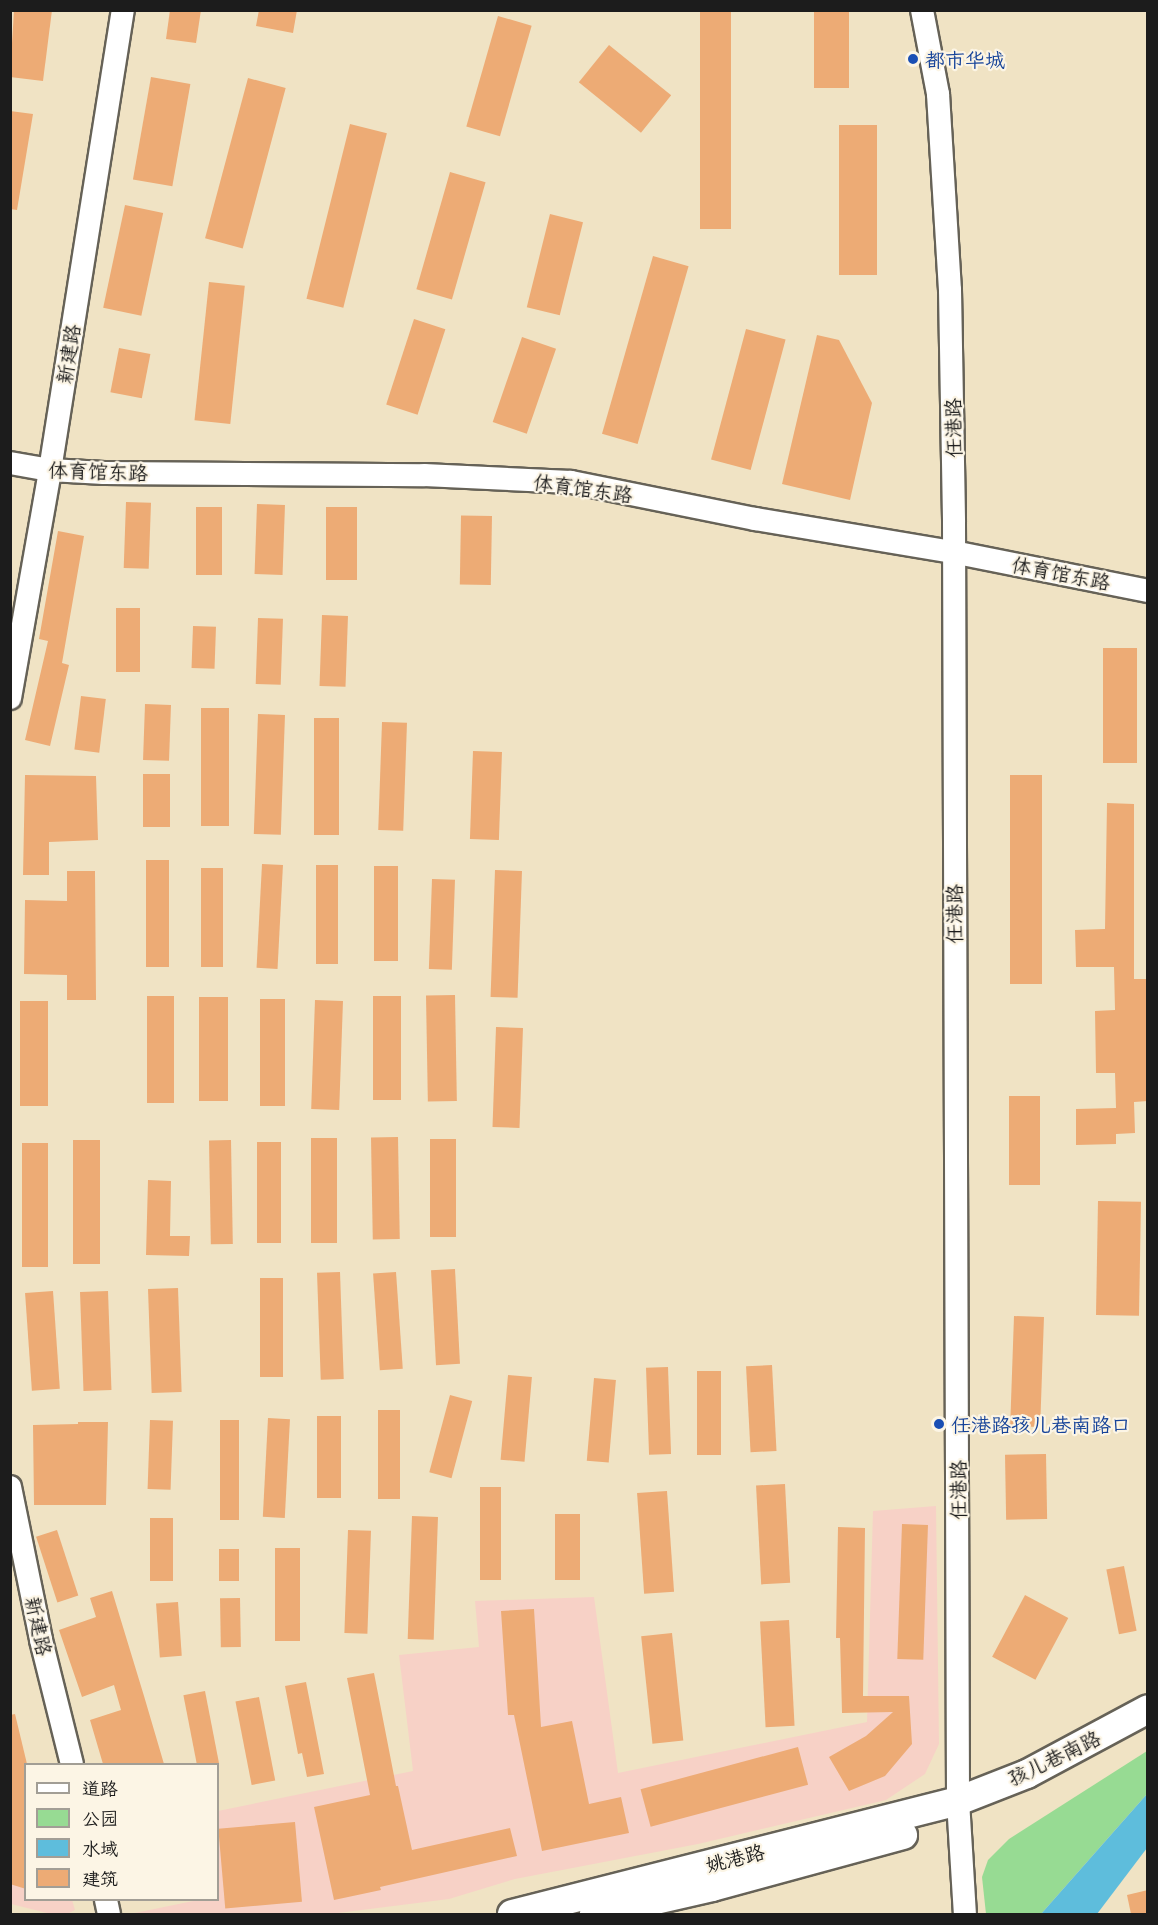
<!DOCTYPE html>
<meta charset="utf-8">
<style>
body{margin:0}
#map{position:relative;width:1158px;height:1925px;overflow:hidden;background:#f0e3c4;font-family:"Patrick Hand","LXGW WenKai TC",sans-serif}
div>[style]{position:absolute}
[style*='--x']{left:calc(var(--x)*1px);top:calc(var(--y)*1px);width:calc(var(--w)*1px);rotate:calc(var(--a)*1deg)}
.built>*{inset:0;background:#f7d1c6}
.green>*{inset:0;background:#97db93}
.water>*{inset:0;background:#5ebddc}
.building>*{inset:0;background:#edab75;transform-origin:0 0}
.roads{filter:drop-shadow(2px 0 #666257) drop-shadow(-2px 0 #666257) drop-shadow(0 2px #666257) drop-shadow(0 -2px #666257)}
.minor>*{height:22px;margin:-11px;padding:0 11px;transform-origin:11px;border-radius:11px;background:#fff}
.major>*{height:28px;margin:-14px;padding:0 14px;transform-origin:14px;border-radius:14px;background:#fff}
.dots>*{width:16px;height:16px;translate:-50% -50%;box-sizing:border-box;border:3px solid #fcf5e5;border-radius:50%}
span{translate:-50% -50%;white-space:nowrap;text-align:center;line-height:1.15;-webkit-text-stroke:4.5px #fcf5e5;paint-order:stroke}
.transit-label{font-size:20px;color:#164399}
.left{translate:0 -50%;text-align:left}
.street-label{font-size:20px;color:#1c1c1c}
.frame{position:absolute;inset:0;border:12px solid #1c1c1c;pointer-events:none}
.legend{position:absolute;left:24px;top:1763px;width:195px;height:138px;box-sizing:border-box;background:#fcf5e5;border:2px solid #a29e95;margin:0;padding:8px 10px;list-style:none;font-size:18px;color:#1c1c1c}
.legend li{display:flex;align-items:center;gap:12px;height:30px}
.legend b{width:30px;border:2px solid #a29e95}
</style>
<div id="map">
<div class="built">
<div style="clip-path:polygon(936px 1506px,939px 1744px,925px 1774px,886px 1800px,698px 1844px,515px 1879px,449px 1899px,330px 1914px,130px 1914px,198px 1900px,218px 1900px,218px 1811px,413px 1771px,399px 1655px,479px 1647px,475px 1601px,594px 1597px,618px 1773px,867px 1722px,873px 1511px)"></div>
<div style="clip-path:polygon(25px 1796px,26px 1900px,72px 1900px,75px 1910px,67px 1914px,51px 1914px,11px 1904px,10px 1799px)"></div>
</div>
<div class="green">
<div style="clip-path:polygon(1147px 1751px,1147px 1794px,1041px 1914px,986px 1914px,982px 1877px,988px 1860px,1009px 1839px)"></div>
</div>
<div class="water">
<div style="clip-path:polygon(1147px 1794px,1147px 1848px,1097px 1914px,1041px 1914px)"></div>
</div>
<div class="building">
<div style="clip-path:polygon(14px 10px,52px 10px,43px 81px,10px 77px)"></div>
<div style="clip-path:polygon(170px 10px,201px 10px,196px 43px,166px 39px)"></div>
<div style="clip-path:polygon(259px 10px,297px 10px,293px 33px,256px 26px)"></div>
<div style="left:700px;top:10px;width:31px;height:219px"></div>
<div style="left:814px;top:10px;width:35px;height:78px"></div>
<div style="left:498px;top:16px;width:35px;height:115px;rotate:16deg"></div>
<div style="left:609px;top:45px;width:80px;height:48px;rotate:39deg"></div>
<div style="left:151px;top:77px;width:40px;height:104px;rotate:10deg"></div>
<div style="left:248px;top:78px;width:39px;height:166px;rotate:15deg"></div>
<div style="clip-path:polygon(10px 111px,33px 114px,17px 210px,10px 209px)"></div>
<div style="left:350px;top:124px;width:38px;height:180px;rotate:14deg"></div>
<div style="left:839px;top:125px;width:38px;height:150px"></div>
<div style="left:450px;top:172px;width:37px;height:122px;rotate:16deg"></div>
<div style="left:125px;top:205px;width:39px;height:105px;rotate:12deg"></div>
<div style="left:550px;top:214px;width:34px;height:96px;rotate:14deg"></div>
<div style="left:653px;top:256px;width:37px;height:185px;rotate:16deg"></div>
<div style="left:209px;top:282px;width:36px;height:139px;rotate:6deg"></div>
<div style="left:414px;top:319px;width:33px;height:90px;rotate:18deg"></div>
<div style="left:746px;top:329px;width:41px;height:135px;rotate:15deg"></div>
<div style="clip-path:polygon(817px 335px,839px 340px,872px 403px,850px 500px,782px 484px)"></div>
<div style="left:522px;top:337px;width:36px;height:90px;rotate:19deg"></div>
<div style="left:119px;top:348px;width:32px;height:45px;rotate:11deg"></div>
<div style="left:126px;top:502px;width:25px;height:66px;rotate:2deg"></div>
<div style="left:257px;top:504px;width:28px;height:70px;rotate:2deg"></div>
<div style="left:196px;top:507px;width:26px;height:68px"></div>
<div style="left:326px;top:507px;width:31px;height:73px"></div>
<div style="left:492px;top:516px;width:69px;height:31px;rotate:91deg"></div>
<div style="clip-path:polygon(58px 531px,84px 536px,62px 663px,69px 665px,50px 746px,25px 740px,48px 641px,39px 639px)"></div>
<div style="left:116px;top:608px;width:24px;height:64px"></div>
<div style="left:322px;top:615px;width:26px;height:71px;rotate:2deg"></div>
<div style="left:258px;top:618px;width:25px;height:66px;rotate:2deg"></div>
<div style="left:193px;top:626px;width:23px;height:42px;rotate:2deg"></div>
<div style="left:1103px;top:648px;width:34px;height:115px"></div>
<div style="left:81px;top:696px;width:25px;height:54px;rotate:7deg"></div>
<div style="left:145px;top:704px;width:26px;height:56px;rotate:2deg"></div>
<div style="left:201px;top:708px;width:28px;height:118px"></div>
<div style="left:258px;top:714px;width:27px;height:120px;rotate:2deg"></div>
<div style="left:314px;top:718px;width:25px;height:117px"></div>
<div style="left:382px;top:722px;width:25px;height:108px;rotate:2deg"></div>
<div style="left:473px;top:751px;width:29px;height:88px;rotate:2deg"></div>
<div style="left:143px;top:774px;width:27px;height:53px"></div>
<div style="clip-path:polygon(25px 775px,96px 776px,98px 840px,49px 842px,49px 875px,23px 875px)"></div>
<div style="left:1010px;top:775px;width:32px;height:209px"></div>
<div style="clip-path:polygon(1107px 803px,1134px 804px,1134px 979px,1148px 979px,1148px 1101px,1134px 1102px,1135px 1133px,1116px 1134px,1116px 1144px,1076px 1145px,1076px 1109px,1116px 1108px,1115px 1073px,1096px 1073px,1095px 1011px,1115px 1010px,1114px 967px,1076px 967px,1075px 930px,1105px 929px)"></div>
<div style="left:146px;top:860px;width:23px;height:107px"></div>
<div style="left:262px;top:864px;width:21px;height:104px;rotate:3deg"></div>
<div style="left:316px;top:865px;width:22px;height:99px"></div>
<div style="left:374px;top:866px;width:24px;height:95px"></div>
<div style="left:201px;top:868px;width:22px;height:99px"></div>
<div style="left:495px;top:870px;width:27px;height:127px;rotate:2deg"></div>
<div style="clip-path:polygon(67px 871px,95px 871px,96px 1000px,67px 1000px,67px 975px,24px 974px,25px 900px,67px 901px)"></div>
<div style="left:432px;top:879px;width:23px;height:90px;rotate:2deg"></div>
<div style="left:455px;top:995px;width:106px;height:29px;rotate:89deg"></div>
<div style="left:147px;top:996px;width:27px;height:107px"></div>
<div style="left:373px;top:996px;width:28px;height:104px"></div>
<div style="left:199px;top:997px;width:29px;height:104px"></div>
<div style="left:260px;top:999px;width:25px;height:107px"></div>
<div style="left:315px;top:1000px;width:28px;height:109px;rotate:2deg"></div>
<div style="left:20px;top:1001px;width:28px;height:105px"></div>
<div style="left:496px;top:1027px;width:27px;height:100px;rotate:2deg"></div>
<div style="left:1009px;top:1096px;width:31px;height:89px"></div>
<div style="left:398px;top:1137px;width:102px;height:27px;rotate:89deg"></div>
<div style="left:311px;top:1138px;width:26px;height:105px"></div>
<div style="left:430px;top:1139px;width:26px;height:98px"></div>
<div style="left:73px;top:1140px;width:27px;height:124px"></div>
<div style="left:231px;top:1140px;width:104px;height:22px;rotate:89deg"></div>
<div style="left:257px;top:1142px;width:24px;height:101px"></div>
<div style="left:22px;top:1143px;width:26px;height:124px"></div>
<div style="clip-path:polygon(148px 1180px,171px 1181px,170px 1236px,190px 1236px,189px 1256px,146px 1255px)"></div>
<div style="left:1098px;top:1201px;width:43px;height:114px;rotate:1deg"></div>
<div style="left:455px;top:1269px;width:95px;height:24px;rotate:87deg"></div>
<div style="left:340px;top:1272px;width:107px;height:23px;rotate:88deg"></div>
<div style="left:396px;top:1272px;width:97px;height:23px;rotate:86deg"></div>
<div style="left:260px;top:1278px;width:23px;height:99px"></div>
<div style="left:178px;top:1288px;width:104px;height:30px;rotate:88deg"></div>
<div style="left:53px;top:1291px;width:98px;height:28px;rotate:86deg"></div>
<div style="left:108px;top:1291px;width:99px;height:28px;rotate:88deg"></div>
<div style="left:1014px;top:1316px;width:30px;height:110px;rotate:2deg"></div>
<div style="left:772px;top:1365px;width:86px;height:26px;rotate:87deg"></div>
<div style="left:668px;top:1367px;width:87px;height:22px;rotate:88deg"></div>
<div style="left:697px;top:1371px;width:24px;height:84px"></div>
<div style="left:508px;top:1375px;width:24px;height:85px;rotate:5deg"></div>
<div style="left:594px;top:1378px;width:22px;height:83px;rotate:5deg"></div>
<div style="left:450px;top:1395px;width:23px;height:80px;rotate:15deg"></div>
<div style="left:378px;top:1410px;width:22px;height:89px"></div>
<div style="left:317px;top:1416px;width:24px;height:82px"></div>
<div style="left:268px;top:1418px;width:22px;height:99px;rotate:3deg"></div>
<div style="left:150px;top:1420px;width:23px;height:69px;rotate:2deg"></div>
<div style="left:220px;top:1420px;width:19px;height:100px"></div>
<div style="clip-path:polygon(78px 1422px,108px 1422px,106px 1505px,34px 1505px,33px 1425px,78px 1424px)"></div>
<div style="left:1046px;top:1454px;width:65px;height:41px;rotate:89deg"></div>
<div style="left:785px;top:1484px;width:99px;height:29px;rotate:87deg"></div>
<div style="left:480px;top:1487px;width:21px;height:93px"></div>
<div style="left:667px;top:1491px;width:101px;height:30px;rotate:86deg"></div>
<div style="left:555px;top:1514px;width:25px;height:66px"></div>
<div style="left:412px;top:1516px;width:26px;height:123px;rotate:2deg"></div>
<div style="left:150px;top:1518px;width:23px;height:63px"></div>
<div style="left:902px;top:1524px;width:26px;height:135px;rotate:2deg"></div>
<div style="clip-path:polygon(838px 1527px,865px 1528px,863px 1696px,909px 1696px,912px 1744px,885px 1776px,849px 1791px,829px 1757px,866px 1736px,893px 1712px,842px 1713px,840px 1638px,836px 1638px)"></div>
<div style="left:57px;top:1530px;width:69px;height:22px;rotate:72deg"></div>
<div style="left:348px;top:1530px;width:23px;height:103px;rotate:2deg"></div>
<div style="left:275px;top:1548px;width:25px;height:93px"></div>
<div style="left:219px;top:1549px;width:20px;height:32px"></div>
<div style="left:1124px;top:1566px;width:66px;height:18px;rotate:79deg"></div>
<div style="clip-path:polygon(112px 1591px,144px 1696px,164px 1764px,103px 1764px,90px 1720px,121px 1710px,114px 1685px,82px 1697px,59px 1630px,96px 1617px,90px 1598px)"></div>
<div style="left:1025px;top:1595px;width:49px;height:70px;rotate:28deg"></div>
<div style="left:240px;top:1598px;width:49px;height:20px;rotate:89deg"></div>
<div style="left:178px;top:1602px;width:54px;height:22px;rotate:86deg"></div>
<div style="clip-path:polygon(534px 1609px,541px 1727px,572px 1721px,589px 1804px,621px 1797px,629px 1833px,542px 1851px,514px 1715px,508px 1715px,501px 1611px)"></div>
<div style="left:789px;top:1620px;width:106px;height:29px;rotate:87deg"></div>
<div style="left:672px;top:1633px;width:108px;height:31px;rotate:84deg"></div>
<div style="clip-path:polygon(374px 1673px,396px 1786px,398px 1786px,412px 1850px,510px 1828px,517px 1856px,380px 1887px,381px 1890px,334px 1900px,314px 1807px,370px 1795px,347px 1678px)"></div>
<div style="clip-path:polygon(306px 1682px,324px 1774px,307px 1777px,302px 1753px,298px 1754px,285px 1686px)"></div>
<div style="left:205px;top:1691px;width:74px;height:22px;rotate:79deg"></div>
<div style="left:259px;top:1697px;width:85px;height:24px;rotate:79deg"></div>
<div style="clip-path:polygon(15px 1714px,27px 1764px,26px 1889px,10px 1884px,10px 1715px)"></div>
<div style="left:798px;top:1747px;width:39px;height:163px;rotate:75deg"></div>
<div style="left:295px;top:1822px;width:80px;height:77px;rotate:85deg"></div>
<div style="clip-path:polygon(1148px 1890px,1148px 1914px,1131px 1914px,1127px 1895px)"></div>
</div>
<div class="roads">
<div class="minor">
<div style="--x:922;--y:10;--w:86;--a:79.2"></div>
<div style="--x:938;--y:94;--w:196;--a:86.5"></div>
<div style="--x:950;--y:290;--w:232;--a:89"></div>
<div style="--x:954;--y:522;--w:1279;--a:89.82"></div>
<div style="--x:958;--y:1801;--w:113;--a:86.5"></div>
<div style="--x:10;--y:463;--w:41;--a:9.9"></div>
<div style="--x:50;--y:470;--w:54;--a:3.2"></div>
<div style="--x:104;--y:473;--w:320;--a:0.4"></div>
<div style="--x:424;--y:475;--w:147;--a:2.7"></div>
<div style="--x:571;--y:482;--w:188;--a:11.4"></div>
<div style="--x:755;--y:519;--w:201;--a:9.5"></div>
<div style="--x:953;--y:552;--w:199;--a:11.3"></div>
<div style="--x:10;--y:698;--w:231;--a:-80"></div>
<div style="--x:50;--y:470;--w:466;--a:-81"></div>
<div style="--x:10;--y:1487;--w:156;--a:78.5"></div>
<div style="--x:41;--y:1640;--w:128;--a:76"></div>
<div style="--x:106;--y:1900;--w:14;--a:78"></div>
</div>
<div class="major">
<div style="--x:512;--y:1914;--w:460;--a:-14.2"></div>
<div style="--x:958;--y:1801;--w:74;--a:-21.4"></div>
<div style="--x:1027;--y:1774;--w:137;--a:-28.2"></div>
<div style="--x:594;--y:1914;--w:121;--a:-12.9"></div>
<div style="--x:712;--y:1887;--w:198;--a:-15.2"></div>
</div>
</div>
<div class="dots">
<div style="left:913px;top:59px;background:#1a4fb4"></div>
<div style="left:939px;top:1424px;background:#1a4fb4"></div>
</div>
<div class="transit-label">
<span class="left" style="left:925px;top:59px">都市华城</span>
<span class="left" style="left:951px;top:1424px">任港路孩儿巷南路口</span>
</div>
<div class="street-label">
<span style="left:68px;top:354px;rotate:-81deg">新建路</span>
<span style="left:953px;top:428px;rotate:-91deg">任港路</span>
<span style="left:98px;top:471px;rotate:2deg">体育馆东路</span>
<span style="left:583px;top:488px;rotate:8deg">体育馆东路</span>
<span style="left:1061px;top:573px;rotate:11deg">体育馆东路</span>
<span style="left:954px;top:914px;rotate:-90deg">任港路</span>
<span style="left:958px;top:1490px;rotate:-90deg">任港路</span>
<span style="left:39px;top:1626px;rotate:78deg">新建路</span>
<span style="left:1054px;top:1758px;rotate:-26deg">孩儿巷南路</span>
<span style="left:735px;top:1858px;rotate:-14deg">姚港路</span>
</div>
<div class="frame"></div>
<ul class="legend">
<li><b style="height:8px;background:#fff"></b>道路</li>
<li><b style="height:16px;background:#97db93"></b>公园</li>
<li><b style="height:16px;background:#5ebddc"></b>水域</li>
<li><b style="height:16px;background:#edab75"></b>建筑</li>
</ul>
</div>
